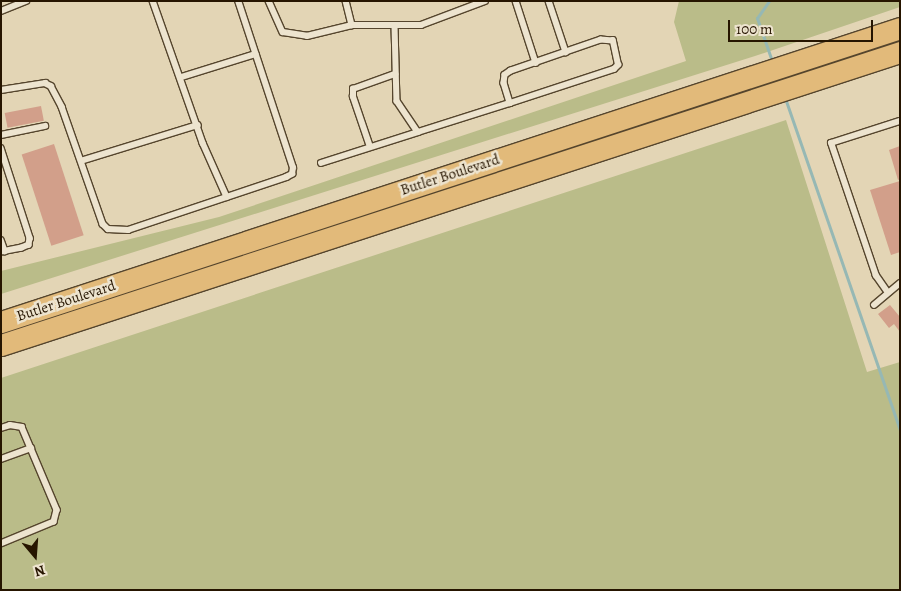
<!DOCTYPE html>
<style>
body{margin:0}
#map{position:relative;width:901px;height:591px;overflow:hidden;background:#e3d5b5;font-family:Alegreya,serif}
div>[style]{position:absolute}
[style*='--x']{left:calc(var(--x)*1px);top:calc(var(--y)*1px);width:calc(var(--w)*1px);rotate:calc(var(--a)*1deg)}
.green>*{inset:0;background:#babc89}
.stream>*{height:3px;margin:-1.5px;padding:0 1.5px;transform-origin:1.5px;border-radius:1.5px;background:#96b8b4}
.building>*{inset:0;background:#d29f8a;transform-origin:0 0}
.roads{filter:drop-shadow(1px 0 #55452d) drop-shadow(-1px 0 #55452d) drop-shadow(0 1px #55452d) drop-shadow(0 -1px #55452d)}
.lane>*{height:5.5px;margin:-2.75px;padding:0 2.75px;transform-origin:2.75px;border-radius:2.75px;background:#ede4cf}
.highway>*{height:21px;margin:-10.5px;padding:0 10.5px;transform-origin:10.5px;border-radius:10.5px;background:#e2ba7a}
span{translate:-50% -50%;white-space:nowrap;text-align:center;line-height:1.15;-webkit-text-stroke:5px #ede4cf;paint-order:stroke}
.street-label{font-size:15px;color:#261500}
.frame{position:absolute;inset:0;border:2px solid #261500;pointer-events:none}
.north{position:absolute;left:10px;top:531px;width:50px;height:50px;-webkit-text-stroke:4px #ede4cf;paint-order:stroke;rotate:162deg;font-size:14px;font-weight:700;line-height:20px;text-align:center;color:#261500}
.north::after{content:'';display:block;margin:auto;width:18px;height:22px;background:#261500;clip-path:polygon(50% 0,100% 100%,50% 72%,0 100%)}
.scale{position:absolute;left:728px;top:20px;width:145px;height:22px;box-sizing:border-box;border:2px solid #261500;border-top:0;padding-left:6px;font-size:15px;line-height:18px;white-space:nowrap;color:#261500;-webkit-text-stroke:4px #ede4cf;paint-order:stroke}
</style>
<div id="map">
<div class="green">
<div style="clip-path:polygon(679px 1px,900px 1px,900px 7px,755px 56px,1px 294px,1px 271px,219px 217px,686px 61px,674px 22px)"></div>
<div style="clip-path:polygon(786px 120px,867px 372px,900px 362px,900px 590px,1px 590px,1px 378px)"></div>
</div>
<div class="stream">
<div style="--x:769;--y:1;--w:21;--a:125"></div>
<div style="--x:757;--y:18;--w:46;--a:70.8"></div>
<div style="--x:785;--y:98;--w:351;--a:70.9"></div>
</div>
<div class="building">
<div style="left:41px;top:106px;width:15px;height:37px;rotate:79deg"></div>
<div style="left:54px;top:144px;width:96px;height:34px;rotate:72deg"></div>
<div style="clip-path:polygon(900px 146px,900px 179px,898px 180px,889px 150px)"></div>
<div style="clip-path:polygon(900px 181px,900px 252px,891px 255px,870px 190px)"></div>
<div style="clip-path:polygon(890px 305px,900px 317px,900px 332px,894px 324px,889px 328px,878px 314px)"></div>
</div>
<div class="roads">
<div class="lane">
<div style="--x:153;--y:1;--w:151;--a:70.6"></div>
<div style="--x:203;--y:143;--w:59;--a:66"></div>
<div style="--x:269;--y:1;--w:34;--a:66"></div>
<div style="--x:283;--y:32;--w:24;--a:9"></div>
<div style="--x:307;--y:36;--w:46;--a:-13.7"></div>
<div style="--x:352;--y:25;--w:69;--a:0"></div>
<div style="--x:421;--y:25;--w:68;--a:-20.6"></div>
<div style="--x:346;--y:1;--w:25;--a:76"></div>
<div style="--x:516;--y:1;--w:65;--a:72.1"></div>
<div style="--x:549;--y:1;--w:54;--a:71.6"></div>
<div style="--x:1;--y:11;--w:27;--a:-22"></div>
<div style="--x:395;--y:26;--w:75;--a:88.5"></div>
<div style="--x:397;--y:101;--w:37;--a:56"></div>
<div style="--x:182;--y:77;--w:77;--a:-17.3"></div>
<div style="--x:1;--y:90;--w:45;--a:-9"></div>
<div style="--x:45;--y:83;--w:7;--a:27"></div>
<div style="--x:51;--y:86;--w:24;--a:62"></div>
<div style="--x:62;--y:107;--w:124;--a:70.7"></div>
<div style="--x:103;--y:224;--w:7;--a:45"></div>
<div style="--x:108;--y:229;--w:20;--a:3"></div>
<div style="--x:128;--y:230;--w:167;--a:-18.5"></div>
<div style="--x:286;--y:177;--w:7;--a:-27"></div>
<div style="--x:292;--y:174;--w:6;--a:-81"></div>
<div style="--x:293;--y:168;--w:176;--a:-108.2"></div>
<div style="--x:1;--y:135;--w:45;--a:-11.6"></div>
<div style="--x:370;--y:147;--w:53;--a:-108.8"></div>
<div style="--x:353;--y:97;--w:8;--a:-90"></div>
<div style="--x:353;--y:89;--w:45;--a:-19.7"></div>
<div style="--x:1;--y:148;--w:95;--a:72.1"></div>
<div style="--x:30;--y:238;--w:7;--a:98"></div>
<div style="--x:29;--y:245;--w:8;--a:157"></div>
<div style="--x:22;--y:248;--w:21;--a:169"></div>
<div style="--x:81;--y:161;--w:122;--a:-17.1"></div>
<div style="--x:321;--y:163;--w:102;--a:-17.7"></div>
<div style="--x:418;--y:132;--w:96;--a:-17.5"></div>
<div style="--x:510;--y:103;--w:109;--a:-18.1"></div>
<div style="--x:614;--y:69;--w:6;--a:-45"></div>
<div style="--x:618;--y:65;--w:25;--a:-102"></div>
<div style="--x:613;--y:41;--w:12;--a:-175"></div>
<div style="--x:601;--y:40;--w:95;--a:161"></div>
<div style="--x:511;--y:71;--w:7;--a:146"></div>
<div style="--x:505;--y:75;--w:8;--a:97"></div>
<div style="--x:504;--y:83;--w:21;--a:73"></div>
<div style="--x:1;--y:240;--w:12;--a:70"></div>
<div style="--x:888;--y:293;--w:21;--a:-125"></div>
<div style="--x:876;--y:276;--w:140;--a:-108.7"></div>
<div style="--x:831;--y:143;--w:72;--a:-17.7"></div>
<div style="--x:874;--y:305;--w:34;--a:-40"></div>
<div style="--x:1;--y:428;--w:9;--a:-18"></div>
<div style="--x:10;--y:425;--w:12;--a:9"></div>
<div style="--x:22;--y:427;--w:90;--a:67.1"></div>
<div style="--x:57;--y:510;--w:12;--a:104"></div>
<div style="--x:54;--y:522;--w:57;--a:157.5"></div>
<div style="--x:1;--y:459;--w:32;--a:-20"></div>
</div>
<div class="highway">
<div style="--x:1;--y:322;--w:946;--a:-18.11"></div>
<div style="--x:1;--y:345;--w:946;--a:-18.05"></div>
</div>
</div>
<div class="street-label">
<span style="left:450px;top:175px;rotate:-18deg">Butler Boulevard</span>
<span style="left:66px;top:301px;rotate:-18deg">Butler Boulevard</span>
</div>
<div class="frame"></div>
<div class="north">N</div>
<div class="scale">100 m</div>
</div>
